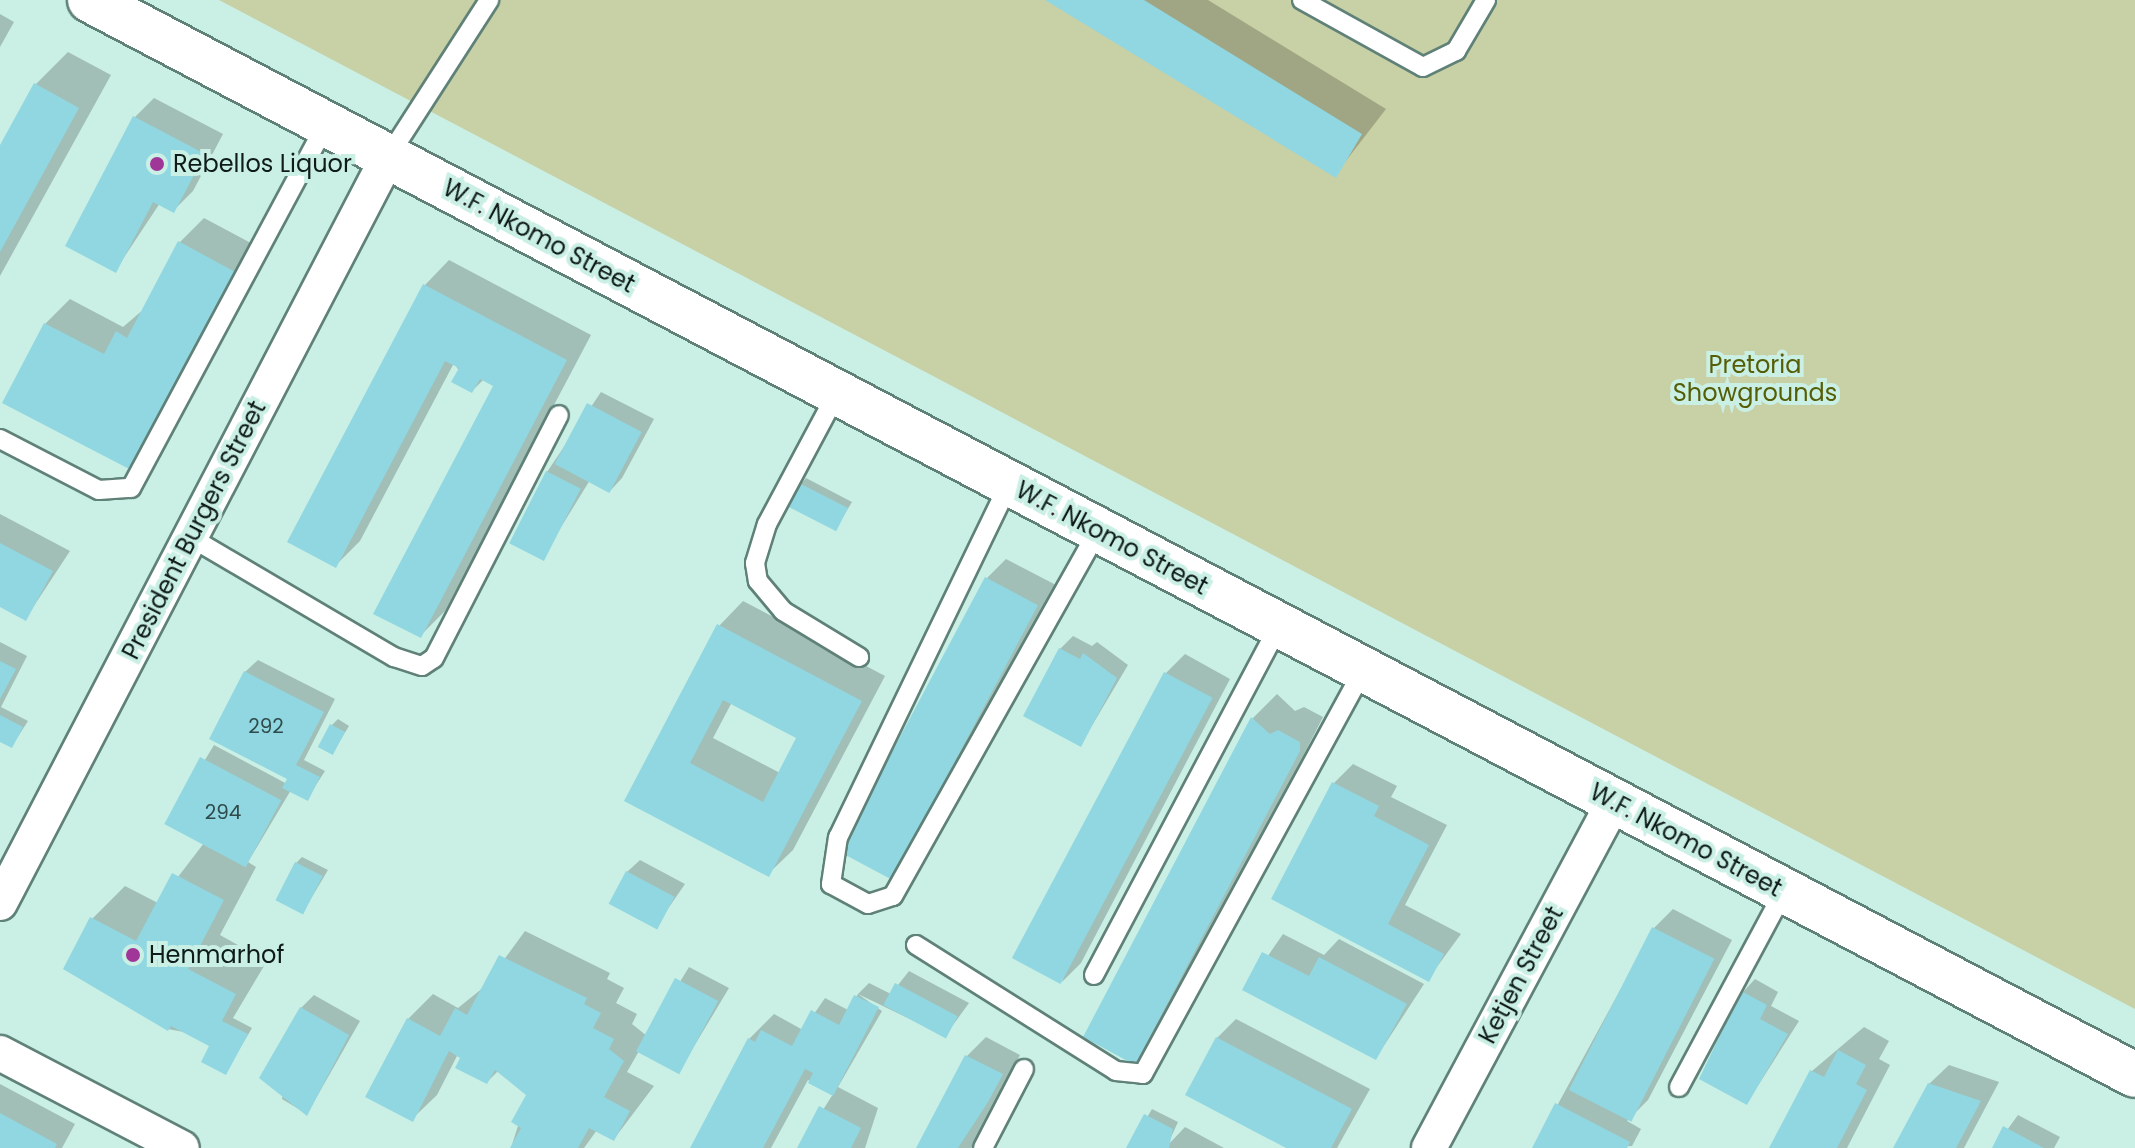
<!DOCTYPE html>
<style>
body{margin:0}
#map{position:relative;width:2135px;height:1148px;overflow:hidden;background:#caefe5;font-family:Poppins,sans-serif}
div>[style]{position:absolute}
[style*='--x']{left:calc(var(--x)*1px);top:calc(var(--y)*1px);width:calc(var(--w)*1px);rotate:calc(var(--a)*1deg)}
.green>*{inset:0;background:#c8d0a5}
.shadow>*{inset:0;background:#0003}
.building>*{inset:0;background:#91d7e2;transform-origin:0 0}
.roads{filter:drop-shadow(2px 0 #5f8178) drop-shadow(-2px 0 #5f8178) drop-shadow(0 2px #5f8178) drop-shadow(0 -2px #5f8178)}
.lane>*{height:18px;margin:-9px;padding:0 9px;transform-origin:9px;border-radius:9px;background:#fff}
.street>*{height:34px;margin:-17px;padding:0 17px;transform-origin:17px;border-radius:17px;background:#fff}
.secondary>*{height:44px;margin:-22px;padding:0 22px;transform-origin:22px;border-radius:22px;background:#fff}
.dots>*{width:22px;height:22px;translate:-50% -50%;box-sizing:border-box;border:4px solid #caefe5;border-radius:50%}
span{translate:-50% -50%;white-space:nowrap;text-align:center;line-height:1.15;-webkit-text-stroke:8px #caefe5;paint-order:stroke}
.number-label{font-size:20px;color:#2f4a4a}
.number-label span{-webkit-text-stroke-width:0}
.poi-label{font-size:24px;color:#0e1b18}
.left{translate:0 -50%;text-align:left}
.street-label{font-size:24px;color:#0e1b18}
.park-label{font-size:24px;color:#555e06}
</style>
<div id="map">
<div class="green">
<div style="clip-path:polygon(219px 0,2135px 0,2135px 1009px)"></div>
</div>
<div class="shadow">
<div style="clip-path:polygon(1049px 0,1208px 0,1386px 109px,1335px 175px)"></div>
<div style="clip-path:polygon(0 14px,14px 22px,0 47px)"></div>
<div style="clip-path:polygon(68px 52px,111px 75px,0 276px,0 149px,35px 85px)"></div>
<div style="clip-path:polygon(154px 98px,223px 134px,193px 191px,174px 210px,160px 203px,115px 271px,135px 117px)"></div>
<div style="clip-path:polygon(204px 218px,260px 248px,157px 444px,45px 324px,70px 299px,123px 327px,144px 309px,179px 243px)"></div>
<div style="clip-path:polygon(449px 260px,591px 335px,445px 611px,420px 636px,496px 385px,484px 379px,472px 391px,454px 363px,360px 541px,336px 565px,290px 541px,425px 285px)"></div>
<div style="clip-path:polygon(601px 392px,654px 419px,622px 478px,610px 491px,590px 480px,542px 558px,547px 472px)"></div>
<div style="clip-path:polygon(806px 478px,852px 502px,835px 530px,801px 484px)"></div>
<div style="clip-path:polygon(0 514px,70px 551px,26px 618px,0 605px)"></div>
<div style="clip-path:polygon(1006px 559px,1056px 585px,906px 855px,887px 874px,987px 578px)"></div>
<div style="clip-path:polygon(evenodd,743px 601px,885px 676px,793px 850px,768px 874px,627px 800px,719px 626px,743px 601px,732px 702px,799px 738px,780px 773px,713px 738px,732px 702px)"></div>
<div style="clip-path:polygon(1073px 636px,1092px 646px,1097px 642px,1128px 665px,1081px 744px,1060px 649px)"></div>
<div style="clip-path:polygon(0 642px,27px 656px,1px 707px,28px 721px,12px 746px,0 739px)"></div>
<div style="clip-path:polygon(1185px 654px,1230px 679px,1081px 963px,1062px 982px,1166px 673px)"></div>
<div style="clip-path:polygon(258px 660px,335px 699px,304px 760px,325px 771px,307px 799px,291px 790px,248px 862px,256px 867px,220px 935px,267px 961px,233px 1018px,252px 1028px,226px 1072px,215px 1038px,168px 1029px,92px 919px,125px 886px,158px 903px,204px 843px,167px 823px,214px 745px,287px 784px,290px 778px,245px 672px)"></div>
<div style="clip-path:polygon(1277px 694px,1295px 711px,1304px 707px,1323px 717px,1159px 1038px,1135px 1062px,1086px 1036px,1253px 718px)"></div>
<div style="clip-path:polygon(338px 719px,349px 726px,333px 752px,332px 725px)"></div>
<div style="clip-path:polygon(1353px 764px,1397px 786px,1391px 797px,1447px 825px,1405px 905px,1461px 934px,1428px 979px,1274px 899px,1334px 783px)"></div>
<div style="clip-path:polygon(302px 857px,328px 870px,303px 912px,296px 863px)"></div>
<div style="clip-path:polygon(640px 860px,685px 884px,656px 926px,627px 872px)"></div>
<div style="clip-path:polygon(1673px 909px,1732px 940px,1648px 1100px,1627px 1121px,1641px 1129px,1632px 1146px,1534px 1148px,1654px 928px)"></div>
<div style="clip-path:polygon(525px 931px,610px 973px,607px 979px,624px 988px,616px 1003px,637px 1014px,632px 1024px,647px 1036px,689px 967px,729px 988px,678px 1073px,639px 1051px,627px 1072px,654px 1086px,614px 1139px,597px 1130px,584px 1148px,511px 1148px,528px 1094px,499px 1070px,487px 1082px,458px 1054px,437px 1095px,412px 1119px,408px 1019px,433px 994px,458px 1008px,484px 987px)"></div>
<div style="clip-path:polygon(1283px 934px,1324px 955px,1339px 939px,1424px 984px,1376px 1058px,1245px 989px)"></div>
<div style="clip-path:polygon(909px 971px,969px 1003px,945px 1036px,858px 994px,869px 983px,891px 994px)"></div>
<div style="clip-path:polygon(1755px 979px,1778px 992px,1771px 1006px,1799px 1021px,1747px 1103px,1743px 992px)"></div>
<div style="clip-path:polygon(858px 994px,882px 1011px,838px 1087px,878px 1108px,865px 1148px,799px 1148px,833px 1094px,808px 1080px,771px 1148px,692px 1148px,749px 1039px,774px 1014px,803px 1030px,825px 998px,848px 1010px)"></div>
<div style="clip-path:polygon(314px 995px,360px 1021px,307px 1114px,282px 1099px,301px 1008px)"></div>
<div style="clip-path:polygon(1236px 1019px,1370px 1089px,1337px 1148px,1290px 1148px,1217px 1038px)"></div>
<div style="clip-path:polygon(1864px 1027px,1889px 1041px,1879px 1059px,1890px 1065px,1847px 1148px,1772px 1148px,1812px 1071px)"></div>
<div style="clip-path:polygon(986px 1037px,1020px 1055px,971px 1148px,918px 1148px,967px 1056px)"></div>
<div style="clip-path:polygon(1949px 1065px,1999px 1082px,1964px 1148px,1897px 1148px,1929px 1084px)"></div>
<div style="clip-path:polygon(0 1084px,75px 1124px,62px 1148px,0 1148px)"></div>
<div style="clip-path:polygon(1152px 1109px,1178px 1122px,1167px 1146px,1185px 1127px,1224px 1148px,1129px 1148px)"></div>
<div style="clip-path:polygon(2018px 1115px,2060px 1137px,2054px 1148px,1994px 1148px)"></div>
</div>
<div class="building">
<div style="clip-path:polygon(1045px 0,1144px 0,1362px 134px,1336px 178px)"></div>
<div style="clip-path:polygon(34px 83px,79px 108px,0 252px,0 145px)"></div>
<div style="clip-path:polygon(133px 116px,205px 154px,174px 213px,153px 202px,116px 273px,65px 246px)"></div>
<div style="clip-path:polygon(178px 241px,237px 273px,133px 471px,2px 403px,44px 323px,104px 354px,116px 331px,127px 338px)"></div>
<div style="clip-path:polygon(423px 284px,567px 360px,421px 638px,373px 614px,493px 386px,480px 379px,472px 393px,451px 382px,459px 368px,445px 361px,336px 568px,287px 542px)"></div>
<div style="left:587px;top:403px;width:62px;height:69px;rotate:28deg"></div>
<div style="left:546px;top:471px;width:39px;height:81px;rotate:27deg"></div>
<div style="left:799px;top:483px;width:55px;height:26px;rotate:27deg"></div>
<div style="clip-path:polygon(0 543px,53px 571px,26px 621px,0 607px)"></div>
<div style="left:985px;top:577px;width:60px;height:311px;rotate:28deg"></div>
<div style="clip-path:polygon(evenodd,717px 624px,862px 701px,769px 877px,624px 801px,717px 624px,723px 700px,796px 738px,763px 802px,690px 763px,723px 700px)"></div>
<div style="clip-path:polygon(1059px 648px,1080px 659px,1083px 653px,1117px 678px,1081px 747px,1023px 716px)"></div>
<div style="clip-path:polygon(0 661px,16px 669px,0 699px)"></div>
<div style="clip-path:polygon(244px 671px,324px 712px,296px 765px,320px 777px,308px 801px,282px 788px,287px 779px,209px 739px)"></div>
<div style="left:1164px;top:672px;width:55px;height:324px;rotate:28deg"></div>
<div style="clip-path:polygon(0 715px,23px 727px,12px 748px,0 742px)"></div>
<div style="clip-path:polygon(1251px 717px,1270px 734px,1278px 730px,1300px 742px,1300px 751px,1135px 1065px,1083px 1037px)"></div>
<div style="left:330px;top:724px;width:17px;height:26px;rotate:28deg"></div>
<div style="left:200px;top:757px;width:92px;height:76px;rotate:28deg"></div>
<div style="clip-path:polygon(1332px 782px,1379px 806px,1374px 816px,1429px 845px,1388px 924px,1444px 954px,1429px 982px,1271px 899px)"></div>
<div style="left:295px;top:862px;width:31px;height:43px;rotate:27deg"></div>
<div style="left:626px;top:871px;width:55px;height:37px;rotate:28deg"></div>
<div style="clip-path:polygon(172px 873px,224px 900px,188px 969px,236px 994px,222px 1021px,248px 1034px,226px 1075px,201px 1062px,209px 1046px,171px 1026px,168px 1031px,63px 969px,90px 917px,136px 941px)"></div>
<div style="left:1652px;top:927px;width:70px;height:183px;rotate:27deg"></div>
<div style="clip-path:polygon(1262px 952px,1309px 976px,1319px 957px,1407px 1004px,1376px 1060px,1242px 990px)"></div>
<div style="clip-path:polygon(499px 955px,587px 998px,584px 1004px,601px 1013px,593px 1028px,614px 1039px,609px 1049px,624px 1061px,604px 1097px,630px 1111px,614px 1141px,589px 1128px,578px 1148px,510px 1148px,521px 1128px,511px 1122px,526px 1095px,495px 1070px,487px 1084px,455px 1068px,460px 1058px,449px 1051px,413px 1122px,365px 1097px,407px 1018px,440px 1036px,455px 1008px,467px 1015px)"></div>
<div style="left:675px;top:978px;width:49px;height:83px;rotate:28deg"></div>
<div style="left:895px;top:983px;width:71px;height:25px;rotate:28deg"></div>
<div style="clip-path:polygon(1741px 991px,1767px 1005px,1760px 1019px,1788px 1034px,1747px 1105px,1699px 1079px)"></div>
<div style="clip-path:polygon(854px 995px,879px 1007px,833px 1096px,808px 1083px,813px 1073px,805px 1069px,763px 1148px,690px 1148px,748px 1038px,755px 1042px,761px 1030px,792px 1046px,811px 1010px,839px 1025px)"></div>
<div style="clip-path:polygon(300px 1007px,349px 1035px,307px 1116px,259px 1078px)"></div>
<div style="clip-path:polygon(1216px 1037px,1352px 1109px,1331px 1148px,1286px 1148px,1185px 1095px)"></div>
<div style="clip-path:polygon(1838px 1050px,1866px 1065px,1856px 1084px,1867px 1090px,1837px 1148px,1769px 1148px,1810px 1070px,1824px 1077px)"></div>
<div style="clip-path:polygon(965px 1055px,1003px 1074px,988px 1102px,958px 1148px,916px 1148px)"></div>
<div style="clip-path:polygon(1928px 1083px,1981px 1101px,1956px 1148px,1893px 1148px)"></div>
<div style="clip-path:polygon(1555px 1103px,1630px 1142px,1627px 1148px,1532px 1148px)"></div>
<div style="clip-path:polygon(819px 1106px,861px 1128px,851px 1148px,797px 1148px)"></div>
<div style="clip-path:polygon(0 1113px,57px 1144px,55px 1148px,0 1148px)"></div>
<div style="clip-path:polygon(1144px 1114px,1173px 1129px,1169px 1148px,1126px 1148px)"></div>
<div style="clip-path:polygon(2003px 1126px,2044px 1148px,1992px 1148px)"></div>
</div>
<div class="roads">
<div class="lane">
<div style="--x:1302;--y:0;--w:138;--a:29"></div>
<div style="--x:1423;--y:67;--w:37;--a:-26"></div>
<div style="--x:1456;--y:51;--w:59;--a:-59.5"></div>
<div style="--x:388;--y:157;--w:187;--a:-57.2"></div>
<div style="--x:837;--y:393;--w:149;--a:118.1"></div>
<div style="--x:767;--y:524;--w:41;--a:107.1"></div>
<div style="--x:755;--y:563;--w:18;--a:81"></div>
<div style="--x:758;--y:581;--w:39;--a:50"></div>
<div style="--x:783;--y:611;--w:89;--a:31.2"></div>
<div style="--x:0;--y:439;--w:111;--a:27.3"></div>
<div style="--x:99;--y:490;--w:32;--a:-4"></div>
<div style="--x:131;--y:488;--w:413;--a:-61.8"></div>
<div style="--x:1009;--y:484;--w:392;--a:115.8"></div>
<div style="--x:838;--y:837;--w:48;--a:98.5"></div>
<div style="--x:831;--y:884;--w:42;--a:28.4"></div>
<div style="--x:868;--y:904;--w:26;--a:-18"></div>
<div style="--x:893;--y:896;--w:419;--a:-60.7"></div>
<div style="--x:190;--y:537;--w:237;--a:30.5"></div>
<div style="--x:394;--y:657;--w:29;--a:18"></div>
<div style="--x:422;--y:666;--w:14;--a:-34"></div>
<div style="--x:434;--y:658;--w:273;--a:-62.8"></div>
<div style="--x:916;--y:945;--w:236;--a:32.2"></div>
<div style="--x:1116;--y:1071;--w:27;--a:6"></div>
<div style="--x:1143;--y:1074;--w:460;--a:-61.4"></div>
<div style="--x:1094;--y:975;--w:396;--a:-62.1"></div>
<div style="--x:1679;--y:1087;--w:222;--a:-61.8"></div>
<div style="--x:983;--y:1148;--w:89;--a:-62.6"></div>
</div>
<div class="street">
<div style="--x:0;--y:903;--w:841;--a:-62.52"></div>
<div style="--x:0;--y:1053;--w:205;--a:27.6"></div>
<div style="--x:1429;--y:1148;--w:392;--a:-61.9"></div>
</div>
<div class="secondary">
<div style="--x:90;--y:0;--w:2310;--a:27.73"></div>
</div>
</div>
<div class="dots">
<div style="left:157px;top:164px;background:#9f3698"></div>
<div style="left:133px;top:955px;background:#9f3698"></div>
</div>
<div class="number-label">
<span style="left:266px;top:726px">292</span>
<span style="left:223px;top:812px">294</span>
</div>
<div class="poi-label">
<span class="left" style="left:173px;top:164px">Rebellos Liquor</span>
<span class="left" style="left:149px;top:955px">Henmarhof</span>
</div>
<div class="street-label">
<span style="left:539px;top:236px;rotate:28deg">W.F. Nkomo Street</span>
<span style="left:194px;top:530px;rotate:-63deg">President Burgers Street</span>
<span style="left:1112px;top:538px;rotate:28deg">W.F. Nkomo Street</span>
<span style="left:1686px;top:840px;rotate:28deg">W.F. Nkomo Street</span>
<span style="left:1521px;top:975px;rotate:-62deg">Ketjen Street</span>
</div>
<div class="park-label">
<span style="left:1755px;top:379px">Pretoria<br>Showgrounds</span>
</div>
</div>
